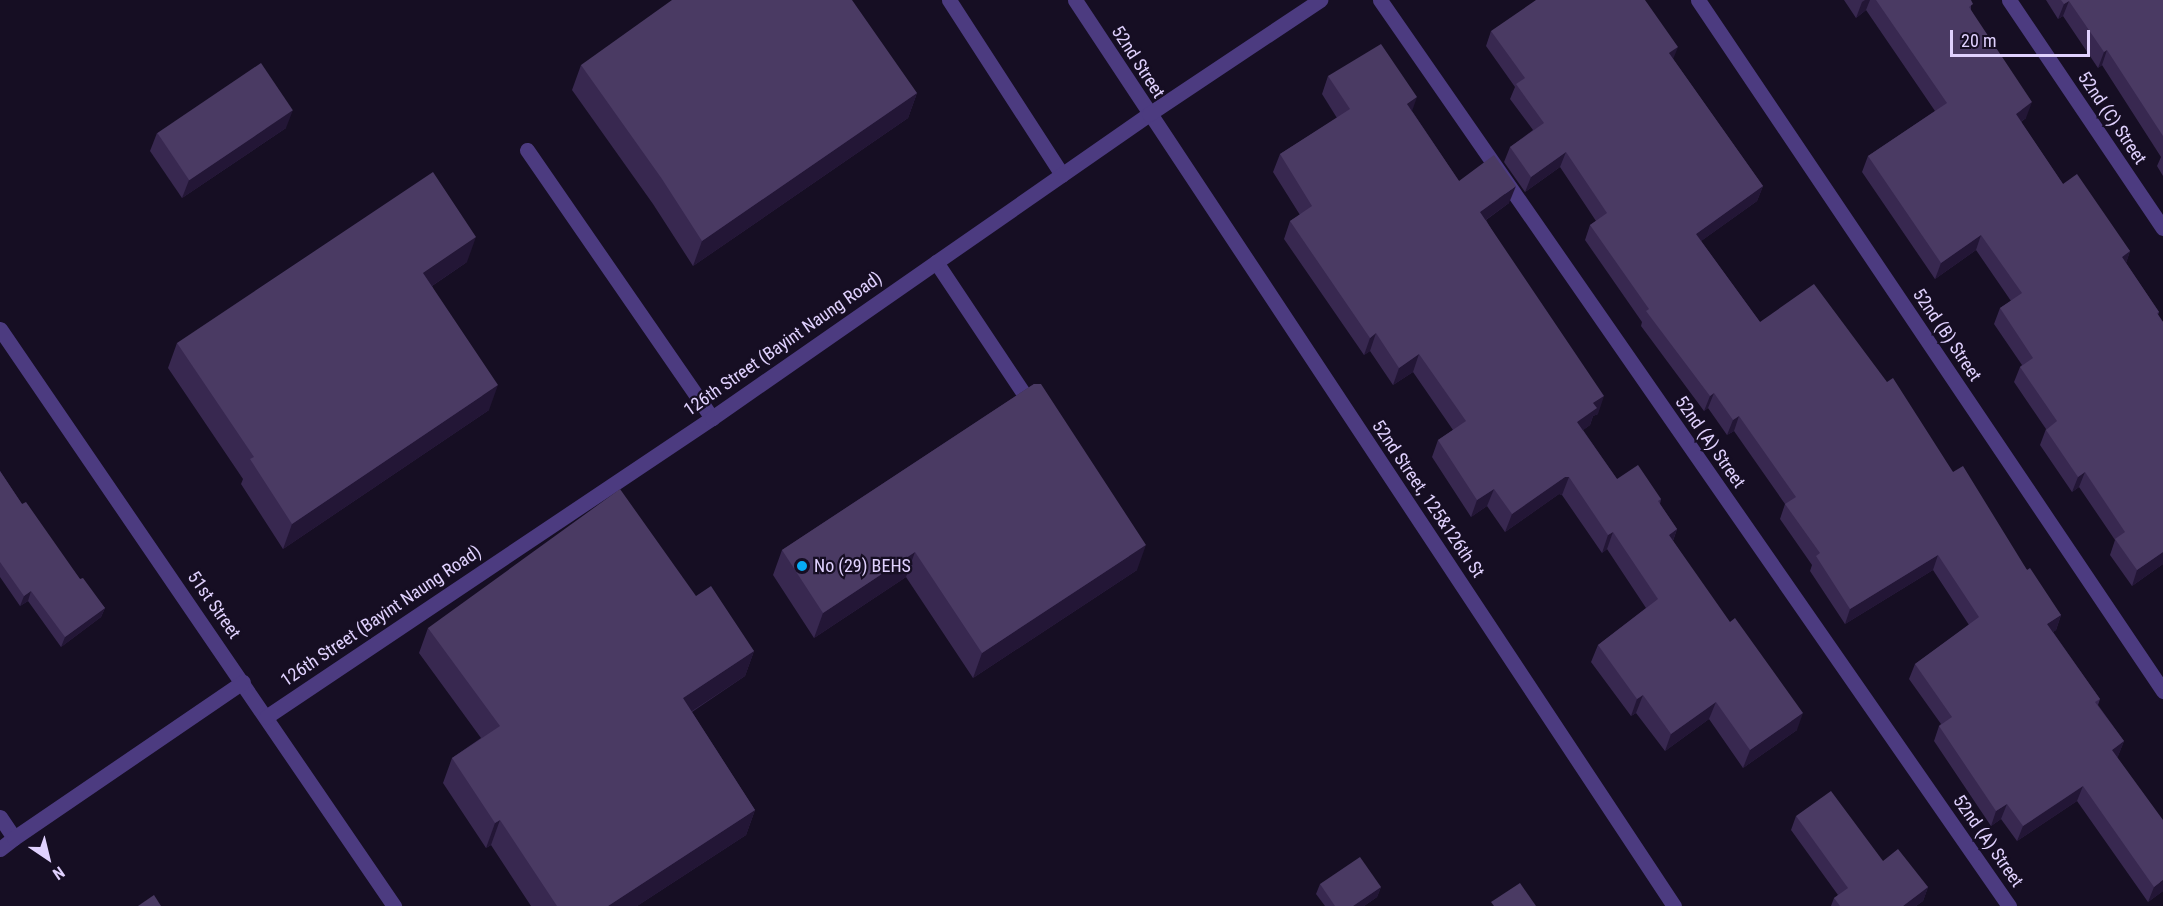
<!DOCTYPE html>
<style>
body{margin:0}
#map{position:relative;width:2163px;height:906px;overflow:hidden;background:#160e23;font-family:"Roboto Condensed",sans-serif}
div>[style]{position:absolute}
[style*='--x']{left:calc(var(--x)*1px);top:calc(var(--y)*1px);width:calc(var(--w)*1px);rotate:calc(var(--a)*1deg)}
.minor>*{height:15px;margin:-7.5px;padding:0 7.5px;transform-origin:7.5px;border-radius:7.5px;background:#4c3b80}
.wall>*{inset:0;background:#382850}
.shaded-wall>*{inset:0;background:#231636}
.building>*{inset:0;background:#4a3a63;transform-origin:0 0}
.dots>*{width:16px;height:16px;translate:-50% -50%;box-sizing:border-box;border:3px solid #160e23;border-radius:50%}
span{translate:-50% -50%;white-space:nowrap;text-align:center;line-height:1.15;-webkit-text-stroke:4.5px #160e23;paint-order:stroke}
.street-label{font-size:18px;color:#e0d1fe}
.poi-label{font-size:18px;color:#e0d1fe}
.left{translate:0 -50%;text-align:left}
.north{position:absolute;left:18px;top:828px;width:60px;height:60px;-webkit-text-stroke:4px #160e23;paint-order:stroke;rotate:145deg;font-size:16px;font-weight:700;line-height:24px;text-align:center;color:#e0d1fe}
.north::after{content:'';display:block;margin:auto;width:21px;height:27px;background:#e0d1fe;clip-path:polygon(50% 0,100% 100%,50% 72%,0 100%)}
.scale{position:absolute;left:1950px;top:30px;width:140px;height:27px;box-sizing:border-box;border:3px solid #e0d1fe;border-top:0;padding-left:8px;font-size:18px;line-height:21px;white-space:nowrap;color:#e0d1fe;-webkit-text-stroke:4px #160e23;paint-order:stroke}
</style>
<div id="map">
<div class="minor">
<div style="--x:949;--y:0;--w:208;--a:57.1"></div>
<div style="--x:1075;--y:0;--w:1086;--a:56.53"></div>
<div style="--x:1380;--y:0;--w:1103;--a:55.23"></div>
<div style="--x:1698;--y:0;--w:833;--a:56.06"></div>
<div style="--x:2009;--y:0;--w:275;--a:56"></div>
<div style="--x:527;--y:150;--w:326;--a:55.4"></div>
<div style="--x:936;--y:262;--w:166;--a:56.3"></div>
<div style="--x:0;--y:329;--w:699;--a:55.67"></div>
<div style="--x:266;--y:717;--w:537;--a:-33.84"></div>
<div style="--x:712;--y:418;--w:532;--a:-34.82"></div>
<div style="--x:1149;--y:114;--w:206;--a:-33.7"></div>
<div style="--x:0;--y:817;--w:25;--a:56"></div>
<div style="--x:14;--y:838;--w:18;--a:142"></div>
<div style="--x:14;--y:838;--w:277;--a:-34.3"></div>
</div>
<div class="wall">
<div style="clip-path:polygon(1844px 0,1971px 0,1971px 10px,2026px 118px,2021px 122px,2063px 184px,2130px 251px,2126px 263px,2159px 312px,2158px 315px,2163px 322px,2163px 564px,2132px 586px,2110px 555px,2115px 540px,2079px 487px,2072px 492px,2040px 445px,2046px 429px,2014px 382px,2020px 367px,2022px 365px,1994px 324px,2000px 308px,2011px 301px,1976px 250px,1935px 279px,1862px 172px,1868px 156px,1935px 111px,1866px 10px,1856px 18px)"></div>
<div style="clip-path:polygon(2046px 0,2163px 0,2163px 176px,2157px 166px,2161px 157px,2102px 65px,2098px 68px,2063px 16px,2058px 19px)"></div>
<div style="clip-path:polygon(1491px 31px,1673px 59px,1763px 186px,1757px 201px,1701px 241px,1760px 322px,1953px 472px,2061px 615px,2056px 630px,2053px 632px,2100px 699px,2098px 705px,2124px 741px,2118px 756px,2117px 757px,2163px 891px,2148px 902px,2077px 801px,2017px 841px,2001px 819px,1991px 826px,1934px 741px,1939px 726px,1941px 724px,1909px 679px,1915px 664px,1969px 625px,1933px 570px,1845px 624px,1810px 571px,1812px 565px,1780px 519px,1785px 504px,1734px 431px,1727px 435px,1708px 408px,1704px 411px,1641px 326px,1642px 322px,1585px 240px,1590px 225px,1596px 221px,1560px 167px,1525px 192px,1504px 162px,1510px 147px,1533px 130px,1510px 99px,1515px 87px,1486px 46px)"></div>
<div style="clip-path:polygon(581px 65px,917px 93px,908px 118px,693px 266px,653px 204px,572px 90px)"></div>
<div style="clip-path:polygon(1328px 76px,1412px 111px,1459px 181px,1509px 203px,1486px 220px,1598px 414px,1593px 416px,1590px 425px,1583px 430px,1617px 479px,1661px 499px,1660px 504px,1677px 529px,1673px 541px,1797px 730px,1743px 768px,1709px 719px,1665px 751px,1636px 713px,1631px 716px,1591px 662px,1598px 645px,1646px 608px,1607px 549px,1602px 553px,1562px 495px,1559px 494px,1505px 532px,1487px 506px,1471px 517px,1432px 457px,1438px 440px,1453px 430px,1413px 372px,1393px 385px,1370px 351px,1364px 355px,1284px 239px,1290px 221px,1300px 215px,1273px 172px,1280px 154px,1337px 118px,1322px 94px)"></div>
<div style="clip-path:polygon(286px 128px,182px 198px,150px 151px,157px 133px)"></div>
<div style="clip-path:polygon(467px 262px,432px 286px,489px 410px,283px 549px,241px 484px,243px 479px,168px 368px,177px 343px)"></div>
<div style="clip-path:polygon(1034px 384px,1137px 570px,973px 678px,906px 577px,814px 638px,773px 575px,782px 550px)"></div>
<div style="clip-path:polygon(0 471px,22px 504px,80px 579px,105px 608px,101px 617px,61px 647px,28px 601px,20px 606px,0 577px)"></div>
<div style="clip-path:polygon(696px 596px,754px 651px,745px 676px,692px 712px,755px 810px,746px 835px,637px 906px,531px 906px,491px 845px,486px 848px,443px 783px,452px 758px,481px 738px,419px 653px,428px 628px)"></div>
<div style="clip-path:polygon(1796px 816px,1883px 861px,1928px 887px,1923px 901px,1916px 906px,1831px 906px,1834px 898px,1838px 895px,1791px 830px)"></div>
<div style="clip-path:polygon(1320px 884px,1381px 887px,1377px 897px,1364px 906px,1325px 906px,1316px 894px)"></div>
</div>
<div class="shaded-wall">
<div style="clip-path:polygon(1865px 0,1870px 0,1866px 10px,1856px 18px,1862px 2px)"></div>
<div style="clip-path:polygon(2069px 1px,2063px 16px,2058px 19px,2064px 4px)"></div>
<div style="clip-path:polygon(1678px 47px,1672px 62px,1669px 53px)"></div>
<div style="clip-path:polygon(2107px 50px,2102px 65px,2098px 68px,2104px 52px)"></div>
<div style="clip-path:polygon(917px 93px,908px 118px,693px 266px,702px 241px)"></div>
<div style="clip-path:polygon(1417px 97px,1411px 114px,1407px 104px)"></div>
<div style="clip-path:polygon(2032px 102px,2026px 118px,2010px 129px,2016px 114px)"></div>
<div style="clip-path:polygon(293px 110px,286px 128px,182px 198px,189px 180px)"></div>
<div style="clip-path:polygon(1566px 152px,1560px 167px,1525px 192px,1531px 177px)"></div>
<div style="clip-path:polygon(1516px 186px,1509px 203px,1473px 229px,1480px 212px)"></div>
<div style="clip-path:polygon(1763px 186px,1757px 201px,1690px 249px,1696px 234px)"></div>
<div style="clip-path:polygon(1981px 235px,1976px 250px,1935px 279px,1941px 263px)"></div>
<div style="clip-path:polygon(476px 237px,467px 262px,414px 298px,423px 273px)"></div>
<div style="clip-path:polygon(2130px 251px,2125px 266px,2122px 257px)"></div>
<div style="clip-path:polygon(1376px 333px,1370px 351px,1364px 355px,1370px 338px)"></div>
<div style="clip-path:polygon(1419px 354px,1413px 372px,1393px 385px,1399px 368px)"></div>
<div style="clip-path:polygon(498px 385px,489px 410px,283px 549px,292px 524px)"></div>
<div style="clip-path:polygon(1714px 393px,1708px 408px,1704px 411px,1710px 396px)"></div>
<div style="clip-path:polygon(1604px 396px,1598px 414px,1593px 416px,1590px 425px,1571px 439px,1577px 422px,1593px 403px)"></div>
<div style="clip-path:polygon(1739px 416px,1734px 431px,1727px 435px,1733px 420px)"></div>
<div style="clip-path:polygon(2085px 472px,2079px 487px,2072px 492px,2078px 477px)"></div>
<div style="clip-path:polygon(1565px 477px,1569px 477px,1562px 495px,1559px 494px,1505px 532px,1512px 514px)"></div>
<div style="clip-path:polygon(1494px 489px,1487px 506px,1471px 517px,1477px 500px)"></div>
<div style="clip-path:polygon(1677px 529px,1671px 546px,1669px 535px)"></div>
<div style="clip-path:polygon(1613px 532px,1607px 549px,1602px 553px,1608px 535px)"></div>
<div style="clip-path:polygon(1146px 545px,1137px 570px,973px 678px,982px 653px)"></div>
<div style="clip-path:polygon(915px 552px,906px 577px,814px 638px,823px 613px)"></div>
<div style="clip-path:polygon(2163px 552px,2163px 564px,2132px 586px,2137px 570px)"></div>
<div style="clip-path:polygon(1938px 555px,1933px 570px,1845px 624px,1850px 609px)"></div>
<div style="clip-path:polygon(31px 591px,28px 601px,20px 606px,24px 596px)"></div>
<div style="clip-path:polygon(105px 608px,101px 617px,61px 647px,65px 637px)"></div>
<div style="clip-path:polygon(2061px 615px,2056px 630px,2042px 639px,2047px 624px)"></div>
<div style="clip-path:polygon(754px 651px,745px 676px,674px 723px,683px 698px)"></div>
<div style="clip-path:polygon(1643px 695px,1636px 713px,1631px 716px,1637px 699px)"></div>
<div style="clip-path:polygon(1716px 702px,1709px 719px,1665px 751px,1671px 734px)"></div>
<div style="clip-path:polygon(1803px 713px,1797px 730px,1743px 768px,1750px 750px)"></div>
<div style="clip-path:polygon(2124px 741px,2118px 756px,2106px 765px,2112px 750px)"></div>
<div style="clip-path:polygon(2083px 786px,2077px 801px,2017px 841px,2023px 826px)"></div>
<div style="clip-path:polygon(2007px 804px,2001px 819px,1991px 826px,1996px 811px)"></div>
<div style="clip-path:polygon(755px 810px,746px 835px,637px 906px,608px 906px)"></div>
<div style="clip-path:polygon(500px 820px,491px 845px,486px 848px,495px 823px)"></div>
<div style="clip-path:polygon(2163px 880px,2163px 891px,2148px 902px,2154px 887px)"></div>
<div style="clip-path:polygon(1381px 887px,1377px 897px,1364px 906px,1353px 906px)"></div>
<div style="clip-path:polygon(1928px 887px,1923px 901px,1916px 906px,1903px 906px)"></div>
</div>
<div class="building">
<div style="clip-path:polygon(672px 0,852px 0,917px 93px,702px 241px,662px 179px,581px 65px)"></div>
<div style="clip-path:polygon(1536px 0,1645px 0,1678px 47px,1669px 53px,1763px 186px,1696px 234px,1760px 322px,1814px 284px,1887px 382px,1893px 378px,1953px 472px,1963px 466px,2027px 570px,2030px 568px,2061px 615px,2047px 624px,2100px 699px,2095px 702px,2124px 741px,2112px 750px,2163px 820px,2163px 880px,2154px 887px,2083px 786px,2023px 826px,2007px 804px,1996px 811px,1939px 726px,1952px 717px,1915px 664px,1979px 617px,1938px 555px,1850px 609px,1816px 556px,1820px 553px,1785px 504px,1796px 497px,1739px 416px,1733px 420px,1714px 393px,1710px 396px,1646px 311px,1649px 309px,1590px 225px,1607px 213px,1566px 152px,1531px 177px,1510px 147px,1544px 123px,1516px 84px,1525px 78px,1491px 31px)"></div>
<div style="clip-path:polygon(1876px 0,1971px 0,1973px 4px,1969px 7px,2032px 102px,2016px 114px,2063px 184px,2077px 174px,2130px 251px,2122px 257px,2159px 312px,2157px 313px,2163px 322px,2163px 552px,2137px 570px,2115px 539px,2125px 532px,2085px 472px,2078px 477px,2046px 430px,2057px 421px,2020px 367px,2033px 358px,2000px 308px,2022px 293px,1981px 235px,1941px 263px,1868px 156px,1947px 103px)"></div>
<div style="clip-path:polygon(2061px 0,2163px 0,2163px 136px,2107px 50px,2104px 52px,2069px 1px,2064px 4px)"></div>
<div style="clip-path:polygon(1381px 44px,1417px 97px,1407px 104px,1459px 181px,1494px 155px,1516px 186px,1480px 212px,1604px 396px,1593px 403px,1597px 408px,1577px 422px,1617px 479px,1638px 465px,1661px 499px,1658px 501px,1677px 529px,1669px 535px,1730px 622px,1735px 618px,1803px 713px,1750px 750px,1716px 702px,1671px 734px,1643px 695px,1637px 699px,1598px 645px,1658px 599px,1613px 532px,1608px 535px,1569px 477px,1565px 477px,1512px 514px,1494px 489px,1477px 500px,1438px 440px,1466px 421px,1419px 354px,1399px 368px,1376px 333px,1370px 338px,1290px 221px,1312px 206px,1280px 154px,1350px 109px,1328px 76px)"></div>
<div style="left:261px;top:63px;width:57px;height:125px;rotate:56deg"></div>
<div style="clip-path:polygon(433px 172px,476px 237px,423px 273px,498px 385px,292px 524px,250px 459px,254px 457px,177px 343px)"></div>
<div style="clip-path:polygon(1034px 384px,1041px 384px,1146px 545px,982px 653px,915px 552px,823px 613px,782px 550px)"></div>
<div style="clip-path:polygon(0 471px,22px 504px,26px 502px,80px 579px,83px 578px,105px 608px,65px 637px,31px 591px,24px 596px,0 562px)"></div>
<div style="clip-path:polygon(620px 489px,696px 596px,711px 586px,754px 651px,683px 698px,755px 810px,608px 906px,557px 906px,500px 820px,495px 823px,452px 758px,500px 726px,428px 628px)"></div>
<div style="clip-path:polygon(1831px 791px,1883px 861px,1898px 849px,1928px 887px,1903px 906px,1840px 906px,1834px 898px,1848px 888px,1796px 816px)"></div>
<div style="clip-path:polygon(1360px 857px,1381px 887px,1353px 906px,1335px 906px,1320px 884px)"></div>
<div style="clip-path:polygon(1520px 883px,1536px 906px,1494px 906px,1491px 902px)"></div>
<div style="clip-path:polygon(154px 895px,161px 906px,138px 906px)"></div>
</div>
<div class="dots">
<div style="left:802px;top:566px;background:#06acf5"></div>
</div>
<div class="street-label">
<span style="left:1138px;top:62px;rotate:57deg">52nd Street</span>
<span style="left:2112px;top:118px;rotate:56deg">52nd (C) Street</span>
<span style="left:1947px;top:335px;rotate:56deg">52nd (B) Street</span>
<span style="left:783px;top:344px;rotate:-35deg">126th Street (Bayint Naung Road)</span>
<span style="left:1710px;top:442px;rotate:55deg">52nd (A) Street</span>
<span style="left:1428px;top:499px;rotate:56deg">52nd Street, 125&amp;126th St</span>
<span style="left:214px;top:605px;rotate:55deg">51st Street</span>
<span style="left:381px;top:616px;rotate:-34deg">126th Street (Bayint Naung Road)</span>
<span style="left:1988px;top:841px;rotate:55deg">52nd (A) Street</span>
</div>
<div class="poi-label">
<span class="left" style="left:814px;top:566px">No (29) BEHS</span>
</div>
<div class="north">N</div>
<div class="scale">20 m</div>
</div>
